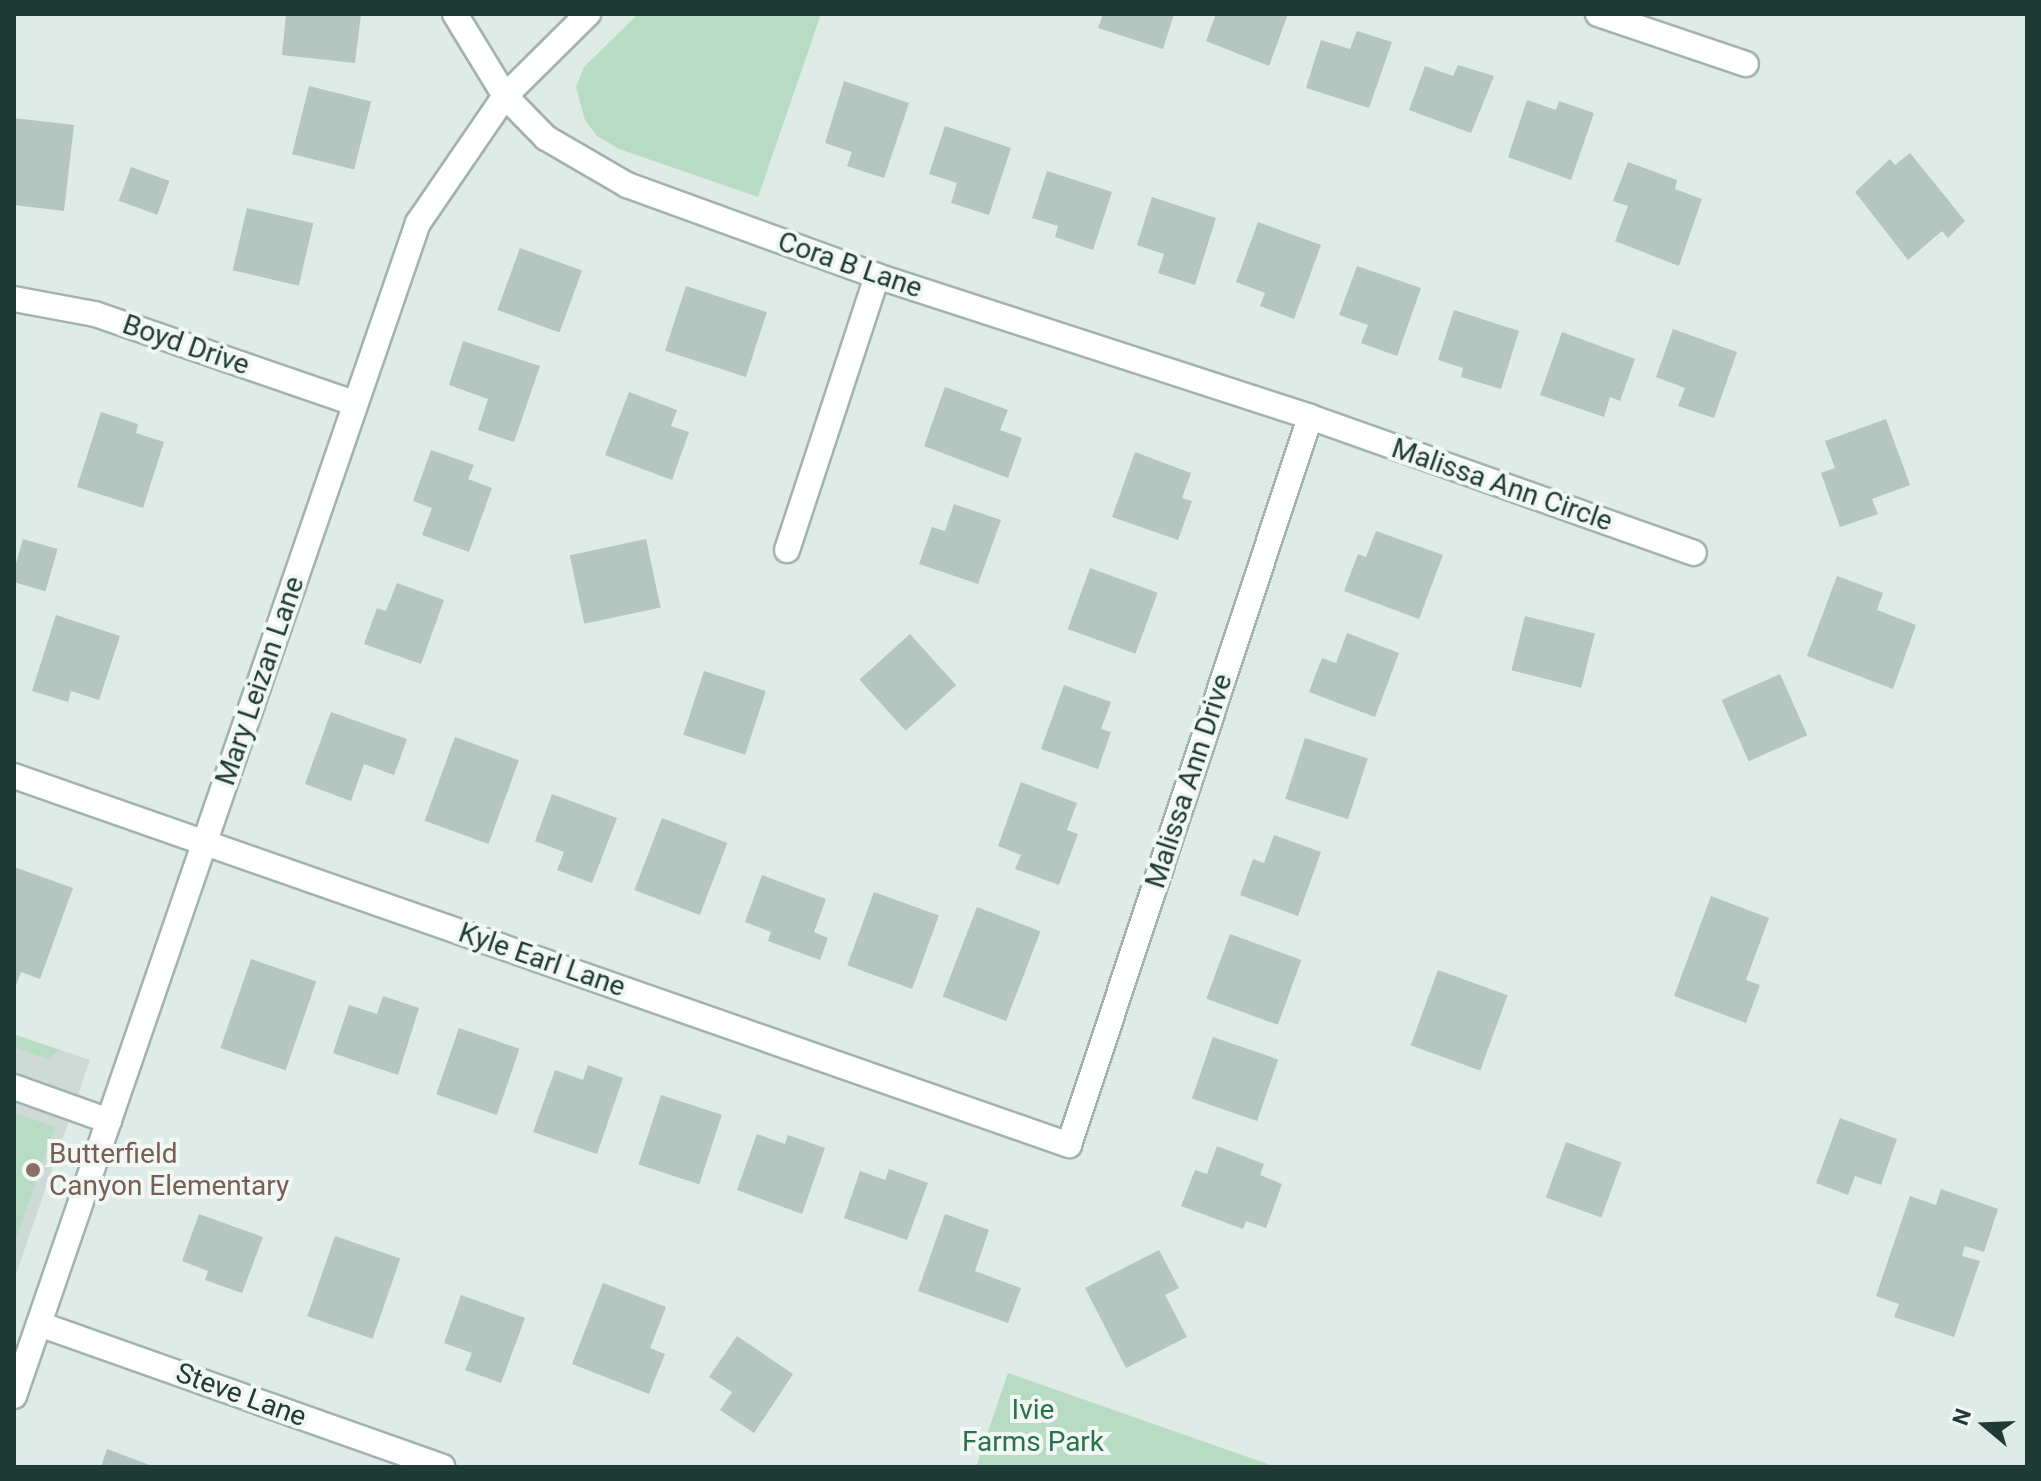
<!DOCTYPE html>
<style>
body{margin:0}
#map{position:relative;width:2041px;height:1481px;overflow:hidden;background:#dfebe6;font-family:Roboto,sans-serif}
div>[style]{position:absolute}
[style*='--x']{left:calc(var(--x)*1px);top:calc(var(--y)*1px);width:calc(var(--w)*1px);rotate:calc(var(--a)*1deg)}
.built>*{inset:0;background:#cedad5}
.green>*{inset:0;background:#b8dcc3}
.building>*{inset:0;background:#b5c5bf;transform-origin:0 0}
.roads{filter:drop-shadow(2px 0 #a2b3ad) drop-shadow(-2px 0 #a2b3ad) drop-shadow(0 2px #a2b3ad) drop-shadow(0 -2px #a2b3ad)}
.minor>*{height:24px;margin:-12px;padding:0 12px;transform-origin:12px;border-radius:12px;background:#fff}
.dots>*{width:22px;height:22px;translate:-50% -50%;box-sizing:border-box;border:4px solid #f0f7f4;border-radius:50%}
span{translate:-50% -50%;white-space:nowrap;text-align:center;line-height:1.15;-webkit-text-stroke:8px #f0f7f4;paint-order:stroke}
.street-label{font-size:28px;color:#203b35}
.education-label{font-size:28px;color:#785e54}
.left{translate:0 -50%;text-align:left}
.park-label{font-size:28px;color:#2b7149}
.frame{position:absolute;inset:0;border:16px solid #203b35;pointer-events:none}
.north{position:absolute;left:1945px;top:1385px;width:80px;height:80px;-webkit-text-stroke:6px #f0f7f4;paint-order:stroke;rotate:289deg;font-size:22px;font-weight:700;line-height:32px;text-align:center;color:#203b35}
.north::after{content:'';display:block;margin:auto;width:28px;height:36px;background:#203b35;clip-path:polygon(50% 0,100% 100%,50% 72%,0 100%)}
</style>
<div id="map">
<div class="built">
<div style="clip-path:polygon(14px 1034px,90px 1060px,14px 1280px)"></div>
</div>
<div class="green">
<div style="clip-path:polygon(638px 14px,821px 14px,758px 197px,619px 149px,597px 136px,585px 120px,576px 87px,584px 67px)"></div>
<div style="clip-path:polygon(14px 1035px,59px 1050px,48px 1059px,14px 1047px)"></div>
<div style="clip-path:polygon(14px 1113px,55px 1127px,14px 1244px)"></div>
<div style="clip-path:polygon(1008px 1373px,1276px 1467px,976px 1467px)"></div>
</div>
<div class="building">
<div style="clip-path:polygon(286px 14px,361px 14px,355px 63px,282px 55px)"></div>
<div style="clip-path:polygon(1103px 14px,1174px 14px,1163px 49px,1098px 28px)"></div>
<div style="clip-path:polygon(1216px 14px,1288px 14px,1269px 66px,1206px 41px)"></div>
<div style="clip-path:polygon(1357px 31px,1392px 42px,1369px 108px,1306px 88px,1321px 40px,1350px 49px)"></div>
<div style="clip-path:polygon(1458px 65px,1494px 76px,1471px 133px,1409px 110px,1425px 66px,1453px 76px)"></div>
<div style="clip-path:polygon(844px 81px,909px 103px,884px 178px,847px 166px,852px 152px,825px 143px)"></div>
<div style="left:309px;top:86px;width:64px;height:70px;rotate:14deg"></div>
<div style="clip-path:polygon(1527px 100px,1556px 110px,1559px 101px,1594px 113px,1571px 180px,1508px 157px)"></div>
<div style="clip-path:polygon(14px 118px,74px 125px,64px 211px,14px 205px)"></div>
<div style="clip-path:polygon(945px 126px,1011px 148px,989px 215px,951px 203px,957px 183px,929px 174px)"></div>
<div style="clip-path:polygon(1910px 153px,1965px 221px,1948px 238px,1942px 231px,1908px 260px,1855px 192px,1890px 159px,1895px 165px)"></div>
<div style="clip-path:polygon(1628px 162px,1677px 180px,1675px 189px,1702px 199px,1679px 266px,1615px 241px,1628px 206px,1613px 201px)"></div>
<div style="left:131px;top:167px;width:41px;height:36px;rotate:20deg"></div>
<div style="clip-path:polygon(1047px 171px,1112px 192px,1093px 250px,1055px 237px,1058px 226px,1032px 218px)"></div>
<div style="clip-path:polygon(1152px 197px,1216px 218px,1195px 285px,1158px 273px,1164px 254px,1137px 245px)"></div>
<div style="left:247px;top:208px;width:68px;height:64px;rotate:13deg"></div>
<div style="clip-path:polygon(1258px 222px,1321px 245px,1294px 319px,1260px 306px,1265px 293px,1236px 282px)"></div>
<div style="left:520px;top:248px;width:66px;height:66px;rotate:20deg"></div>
<div style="clip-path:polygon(1357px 266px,1421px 288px,1397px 356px,1361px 343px,1368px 325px,1339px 315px)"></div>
<div style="left:686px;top:286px;width:85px;height:68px;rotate:18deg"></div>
<div style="clip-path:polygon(1454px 310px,1519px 331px,1501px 389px,1461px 377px,1463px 368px,1438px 360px)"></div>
<div style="clip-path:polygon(1673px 329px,1737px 352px,1714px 418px,1678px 406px,1685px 388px,1656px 377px)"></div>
<div style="clip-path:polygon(1562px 332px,1635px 359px,1620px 401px,1610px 397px,1604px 417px,1540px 395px)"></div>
<div style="clip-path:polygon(463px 341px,540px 366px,514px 442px,478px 430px,488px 399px,449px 385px)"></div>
<div style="clip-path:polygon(945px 387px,1008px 410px,1000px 430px,1022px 438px,1008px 478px,924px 446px)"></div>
<div style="clip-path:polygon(629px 392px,677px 410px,671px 426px,689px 432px,672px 480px,605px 455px)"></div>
<div style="clip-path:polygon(101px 412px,138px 424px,136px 433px,164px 442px,143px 508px,77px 487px)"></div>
<div style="clip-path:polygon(1886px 419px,1910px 485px,1872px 499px,1878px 514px,1840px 527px,1821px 473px,1835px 468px,1825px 441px)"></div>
<div style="clip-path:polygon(431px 450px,474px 465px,468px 479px,492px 488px,469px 552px,422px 535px,432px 508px,413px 501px)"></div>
<div style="clip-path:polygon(1135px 452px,1191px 473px,1182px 498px,1192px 501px,1178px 540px,1112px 517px)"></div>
<div style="clip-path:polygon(954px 504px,1001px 520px,978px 584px,919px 564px,932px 527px,945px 531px)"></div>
<div style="clip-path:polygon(1376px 531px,1443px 555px,1419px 619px,1344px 591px,1358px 554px,1366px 557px)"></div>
<div style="left:23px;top:539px;width:36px;height:44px;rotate:16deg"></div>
<div style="left:646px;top:539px;width:70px;height:78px;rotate:78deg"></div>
<div style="left:1090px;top:568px;width:72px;height:65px;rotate:20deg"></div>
<div style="clip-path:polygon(1837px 576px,1883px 593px,1877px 610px,1916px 625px,1893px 689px,1807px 656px)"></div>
<div style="clip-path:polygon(397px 583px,444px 600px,421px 664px,364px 644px,377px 608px,386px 611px)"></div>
<div style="clip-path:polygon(56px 615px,120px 636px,99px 700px,71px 691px,68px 702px,32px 691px)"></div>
<div style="left:1525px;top:616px;width:72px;height:56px;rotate:14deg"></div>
<div style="clip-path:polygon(1347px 633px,1399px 653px,1375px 717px,1309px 692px,1322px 658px,1336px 663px)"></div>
<div style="left:910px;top:634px;width:69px;height:68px;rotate:48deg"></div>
<div style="left:704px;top:671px;width:65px;height:67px;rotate:18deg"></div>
<div style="left:1780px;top:674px;width:67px;height:64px;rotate:66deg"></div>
<div style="clip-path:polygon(1064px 685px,1111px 702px,1101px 729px,1111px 732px,1098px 769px,1041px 749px)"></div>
<div style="clip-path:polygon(331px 712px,407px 739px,394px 775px,364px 764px,351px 801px,305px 784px)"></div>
<div style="left:455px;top:737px;width:68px;height:89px;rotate:20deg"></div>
<div style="left:1305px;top:738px;width:66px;height:64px;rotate:18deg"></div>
<div style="clip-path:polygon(1021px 782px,1077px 803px,1067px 830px,1078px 834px,1059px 885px,1015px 869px,1021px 855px,998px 846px)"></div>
<div style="clip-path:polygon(552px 794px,617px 818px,592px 883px,557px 870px,564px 852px,535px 841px)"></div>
<div style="left:662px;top:818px;width:70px;height:77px;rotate:21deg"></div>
<div style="clip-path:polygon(1274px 835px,1321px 852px,1298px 916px,1240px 895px,1253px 859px,1264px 863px)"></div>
<div style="clip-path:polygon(14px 867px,73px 888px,40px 979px,21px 972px,14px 991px)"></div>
<div style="clip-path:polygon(762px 875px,826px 899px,814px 932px,828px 938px,820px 960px,768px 941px,771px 932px,745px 922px)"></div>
<div style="left:874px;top:892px;width:69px;height:78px;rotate:20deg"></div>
<div style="clip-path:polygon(1711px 896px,1769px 918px,1746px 980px,1760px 985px,1746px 1023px,1674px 996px)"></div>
<div style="left:977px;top:907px;width:68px;height:96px;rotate:21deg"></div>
<div style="left:1230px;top:934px;width:76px;height:69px;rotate:20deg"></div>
<div style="left:251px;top:959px;width:69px;height:94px;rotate:19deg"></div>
<div style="left:1438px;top:970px;width:74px;height:80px;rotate:20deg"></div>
<div style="clip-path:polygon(383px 996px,419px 1008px,398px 1075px,333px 1053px,349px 1005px,377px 1014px)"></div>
<div style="left:459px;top:1028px;width:64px;height:70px;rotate:19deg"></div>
<div style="left:1213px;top:1037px;width:69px;height:65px;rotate:19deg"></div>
<div style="clip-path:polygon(588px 1065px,623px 1078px,597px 1154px,533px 1132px,555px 1070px,583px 1080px)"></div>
<div style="left:661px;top:1095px;width:64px;height:73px;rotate:18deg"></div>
<div style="clip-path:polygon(1840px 1118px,1897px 1139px,1881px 1185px,1855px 1176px,1848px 1195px,1816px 1183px)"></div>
<div style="clip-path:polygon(757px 1134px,785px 1144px,788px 1135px,825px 1148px,802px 1214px,737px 1190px)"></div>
<div style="left:1566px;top:1142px;width:59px;height:59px;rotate:20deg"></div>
<div style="clip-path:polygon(1217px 1146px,1264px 1164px,1260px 1175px,1282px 1184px,1266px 1228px,1246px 1221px,1243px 1229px,1181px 1206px,1195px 1170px,1207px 1174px)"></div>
<div style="clip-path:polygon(889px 1169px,928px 1183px,907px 1240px,844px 1218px,860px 1171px,885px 1180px)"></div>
<div style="clip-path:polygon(1941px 1189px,1998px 1209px,1984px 1252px,1965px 1246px,1962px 1256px,1980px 1261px,1954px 1337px,1894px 1317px,1899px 1304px,1876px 1296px,1910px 1196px,1936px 1205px)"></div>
<div style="clip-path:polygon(199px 1214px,263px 1237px,242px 1293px,205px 1280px,208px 1271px,182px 1261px)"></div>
<div style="clip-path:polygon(945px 1214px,989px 1230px,975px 1271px,1021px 1288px,1008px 1323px,918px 1291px)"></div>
<div style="left:335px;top:1236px;width:69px;height:85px;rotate:19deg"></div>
<div style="clip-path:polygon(1159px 1250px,1179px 1288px,1165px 1295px,1187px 1337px,1126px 1368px,1085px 1288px)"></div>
<div style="clip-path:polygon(603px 1283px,666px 1307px,650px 1348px,665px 1354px,649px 1394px,572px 1364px)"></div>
<div style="clip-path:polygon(461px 1295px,525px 1318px,501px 1383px,465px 1370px,472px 1353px,444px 1343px)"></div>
<div style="clip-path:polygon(737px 1336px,793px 1374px,754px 1433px,720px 1410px,732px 1392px,709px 1377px)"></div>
<div style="clip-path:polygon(107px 1449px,155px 1467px,101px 1467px)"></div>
</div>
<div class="roads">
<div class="minor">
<div style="--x:455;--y:14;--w:96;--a:58.6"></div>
<div style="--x:505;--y:96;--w:59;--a:45.7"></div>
<div style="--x:546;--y:138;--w:94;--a:30.1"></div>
<div style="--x:627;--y:185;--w:266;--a:20"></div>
<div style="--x:877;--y:276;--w:455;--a:18"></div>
<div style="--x:1310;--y:417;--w:407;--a:19.5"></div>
<div style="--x:1598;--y:14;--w:156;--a:18.7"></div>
<div style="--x:14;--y:299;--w:82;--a:10.5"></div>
<div style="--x:95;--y:314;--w:274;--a:19"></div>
<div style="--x:787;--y:550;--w:288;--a:-71.8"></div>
<div style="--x:14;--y:776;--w:1118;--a:19.28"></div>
<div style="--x:1069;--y:1145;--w:767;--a:-71.68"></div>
<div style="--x:14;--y:1087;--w:101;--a:19.7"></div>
<div style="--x:39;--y:1324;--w:428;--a:19.5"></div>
<div style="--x:14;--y:1396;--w:1241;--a:-71"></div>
<div style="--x:418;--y:223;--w:154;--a:-55.6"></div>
<div style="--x:505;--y:96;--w:117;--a:-44.7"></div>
</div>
</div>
<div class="dots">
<div style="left:33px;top:1170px;background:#8d6e63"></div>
</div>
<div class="street-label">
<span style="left:850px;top:265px;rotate:19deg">Cora B Lane</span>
<span style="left:186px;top:345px;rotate:19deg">Boyd Drive</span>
<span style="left:1502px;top:485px;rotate:19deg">Malissa Ann Circle</span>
<span style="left:260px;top:681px;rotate:-71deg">Mary Leizan Lane</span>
<span style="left:1189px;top:781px;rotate:-72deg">Malissa Ann Drive</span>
<span style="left:542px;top:960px;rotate:19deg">Kyle Earl Lane</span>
<span style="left:241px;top:1395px;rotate:20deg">Steve Lane</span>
</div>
<div class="education-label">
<span class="left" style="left:49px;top:1170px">Butterfield<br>Canyon Elementary</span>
</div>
<div class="park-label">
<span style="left:1033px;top:1426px">Ivie<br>Farms Park</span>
</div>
<div class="frame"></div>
<div class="north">N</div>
</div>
